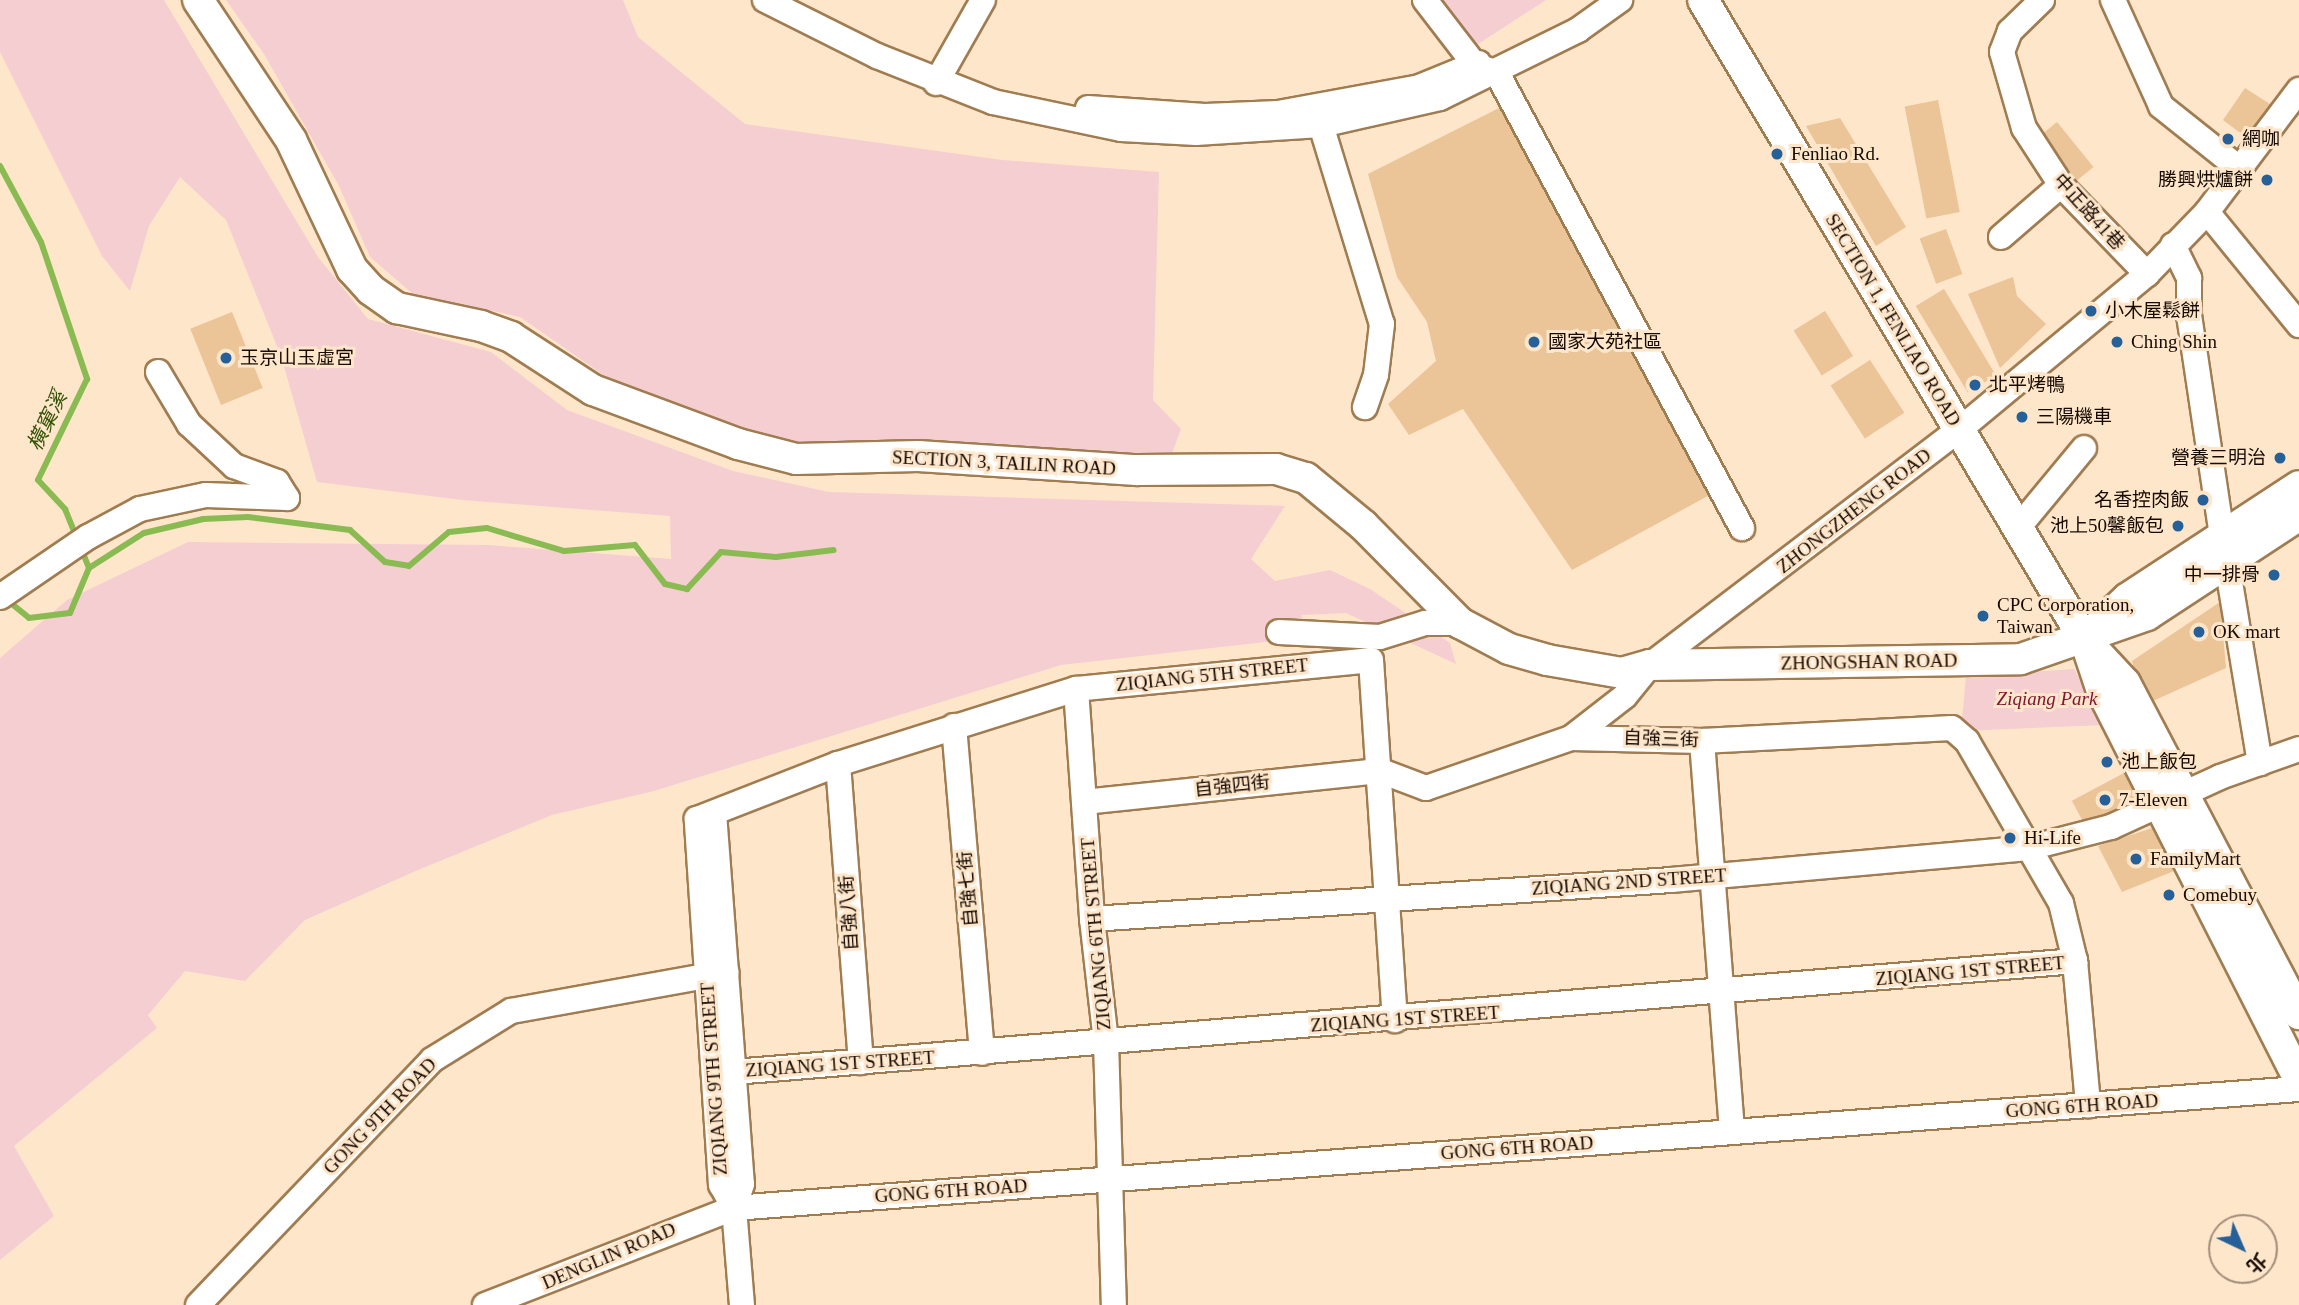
<!DOCTYPE html>
<meta charset="utf-8">
<style>
body{margin:0}
#map{position:relative;width:2299px;height:1305px;overflow:hidden;background:#fee6cb;font-family:"Times New Roman","Noto Sans TC",serif}
div>[style]{position:absolute}
[style*='--x']{left:calc(var(--x)*1px);top:calc(var(--y)*1px);width:calc(var(--w)*1px);rotate:calc(var(--a)*1deg)}
.green>*{inset:0;background:#f5ced2}
.stream>*{height:6px;margin:-3px;padding:0 3px;transform-origin:3px;border-radius:3px;background:#8abb52}
.building>*{inset:0;background:#ebc497;transform-origin:0 0}
.roads{filter:drop-shadow(2px 0 #a07c51) drop-shadow(-2px 0 #a07c51) drop-shadow(0 2px #a07c51) drop-shadow(0 -2px #a07c51)}
.minor>*{height:24px;margin:-12px;padding:0 12px;transform-origin:12px;border-radius:12px;background:#fff}
.major>*{height:30px;margin:-15px;padding:0 15px;transform-origin:15px;border-radius:15px;background:#fff}
.dots>*{width:19px;height:19px;translate:-50% -50%;box-sizing:border-box;border:4px solid #fee6cb;border-radius:50%}
span{translate:-50% -50%;white-space:nowrap;text-align:center;line-height:1.15;-webkit-text-stroke:6px #fee6cb;paint-order:stroke}
.poi-label{font-size:19px;color:#170a00}
.left{translate:0 -50%;text-align:left}
.right{translate:-100% -50%;text-align:right}
.street-label{font-size:19px;color:#170a00}
.park-label{font-size:19px;color:#801635;font-style:italic}
.water-label{font-size:21px;color:#355306;font-style:italic}
.north{position:absolute;left:2208px;top:1214px;width:70px;height:70px;box-sizing:border-box;background:#fee6cb;border:2px solid #a28e7a;border-radius:50%;rotate:136deg;font-size:19px;font-weight:700;line-height:28px;text-align:center;color:#170a00}
.north::after{content:'';display:block;margin:auto;width:24px;height:32px;background:#266098;clip-path:polygon(50% 0,100% 100%,50% 72%,0 100%)}
</style>
<div id="map">
<div class="green">
<div style="clip-path:polygon(0 0,164px 0,318px 257px,368px 319px,491px 352px,567px 410px,733px 471px,829px 492px,1285px 506px,1251px 559px,1275px 581px,1330px 570px,1370px 589px,1450px 643px,1456px 664px,1346px 613px,1301px 615px,1311px 637px,1061px 665px,654px 791px,552px 815px,418px 870px,305px 920px,245px 981px,185px 971px,148px 1015px,157px 1028px,14px 1146px,54px 1216px,0 1260px,0 658px,67px 600px,188px 542px,488px 545px,671px 559px,670px 516px,462px 500px,317px 482px,281px 356px,226px 220px,180px 177px,149px 226px,130px 291px,102px 256px,0 52px)"></div>
<div style="clip-path:polygon(226px 0,623px 0,638px 37px,745px 124px,1002px 160px,1159px 172px,1153px 400px,1181px 429px,1169px 462px,802px 451px,625px 390px,520px 317px,413px 294px,370px 257px,339px 186px,264px 54px)"></div>
<div style="clip-path:polygon(1435px 0,1546px 0,1472px 48px)"></div>
<div style="clip-path:polygon(2074px 669px,2104px 725px,1961px 731px,1966px 676px)"></div>
</div>
<div class="stream">
<div style="--x:0;--y:166;--w:86;--a:61.7"></div>
<div style="--x:41;--y:242;--w:145;--a:71.4"></div>
<div style="--x:87;--y:379;--w:112;--a:115.9"></div>
<div style="--x:38;--y:480;--w:40;--a:47"></div>
<div style="--x:65;--y:509;--w:31;--a:68"></div>
<div style="--x:89;--y:568;--w:65;--a:-32.5"></div>
<div style="--x:144;--y:533;--w:61;--a:-13.3"></div>
<div style="--x:203;--y:519;--w:45;--a:-2.5"></div>
<div style="--x:248;--y:517;--w:103;--a:7.3"></div>
<div style="--x:350;--y:530;--w:47;--a:42.4"></div>
<div style="--x:385;--y:562;--w:24;--a:9"></div>
<div style="--x:409;--y:566;--w:52;--a:-40.4"></div>
<div style="--x:449;--y:532;--w:38;--a:-6"></div>
<div style="--x:487;--y:528;--w:80;--a:16.6"></div>
<div style="--x:564;--y:551;--w:71;--a:-4.8"></div>
<div style="--x:635;--y:545;--w:49;--a:52.4"></div>
<div style="--x:665;--y:584;--w:23;--a:13"></div>
<div style="--x:687;--y:589;--w:50;--a:-47.4"></div>
<div style="--x:721;--y:552;--w:55;--a:5.2"></div>
<div style="--x:776;--y:557;--w:58;--a:-6.9"></div>
<div style="--x:7;--y:600;--w:28;--a:39"></div>
<div style="--x:29;--y:618;--w:41;--a:-7"></div>
<div style="--x:70;--y:613;--w:49;--a:-67.1"></div>
<div style="--x:89;--y:568;--w:22;--a:-112"></div>
</div>
<div class="building">
<div style="clip-path:polygon(2245px 88px,2273px 106px,2247px 138px,2223px 120px)"></div>
<div style="left:1938px;top:100px;width:114px;height:34px;rotate:79deg"></div>
<div style="clip-path:polygon(1503px 106px,1717px 491px,1572px 570px,1463px 409px,1409px 435px,1388px 404px,1436px 361px,1427px 322px,1397px 277px,1368px 174px)"></div>
<div style="clip-path:polygon(1840px 118px,1906px 227px,1876px 246px,1806px 126px)"></div>
<div style="left:2057px;top:122px;width:58px;height:23px;rotate:51deg"></div>
<div style="left:1946px;top:229px;width:48px;height:28px;rotate:70deg"></div>
<div style="clip-path:polygon(2013px 277px,2017px 296px,2046px 324px,2000px 368px,1968px 294px)"></div>
<div style="left:1944px;top:289px;width:101px;height:33px;rotate:59deg"></div>
<div style="left:1825px;top:311px;width:53px;height:37px;rotate:58deg"></div>
<div style="left:232px;top:312px;width:82px;height:45px;rotate:68deg"></div>
<div style="left:1870px;top:360px;width:63px;height:47px;rotate:57deg"></div>
<div style="clip-path:polygon(2220px 602px,2226px 668px,2144px 705px,2132px 661px)"></div>
<div style="left:2124px;top:773px;width:32px;height:59px;rotate:62deg"></div>
<div style="clip-path:polygon(2152px 828px,2174px 871px,2122px 892px,2098px 846px)"></div>
</div>
<div class="roads">
<div class="minor">
<div style="--x:765;--y:0;--w:125;--a:26.6"></div>
<div style="--x:877;--y:56;--w:125;--a:21.6"></div>
<div style="--x:993;--y:102;--w:131;--a:11.9"></div>
<div style="--x:1121;--y:129;--w:75;--a:3.1"></div>
<div style="--x:1196;--y:133;--w:125;--a:-3.7"></div>
<div style="--x:1321;--y:125;--w:122;--a:-12.8"></div>
<div style="--x:1440;--y:98;--w:154;--a:-26.2"></div>
<div style="--x:1578;--y:30;--w:52;--a:-35.5"></div>
<div style="--x:1425;--y:0;--w:82;--a:52.4"></div>
<div style="--x:1475;--y:65;--w:23;--a:20"></div>
<div style="--x:1497;--y:73;--w:517;--a:61.7"></div>
<div style="--x:2042;--y:0;--w:45;--a:135.9"></div>
<div style="--x:2010;--y:31;--w:22;--a:111"></div>
<div style="--x:2002;--y:52;--w:79;--a:73.9"></div>
<div style="--x:2024;--y:128;--w:68;--a:57"></div>
<div style="--x:2061;--y:185;--w:124;--a:46"></div>
<div style="--x:2113;--y:0;--w:116;--a:65.6"></div>
<div style="--x:2161;--y:106;--w:101;--a:38.6"></div>
<div style="--x:936;--y:83;--w:95;--a:-60.5"></div>
<div style="--x:1088;--y:108;--w:117;--a:3.9"></div>
<div style="--x:1205;--y:116;--w:73;--a:-2.4"></div>
<div style="--x:1278;--y:113;--w:143;--a:-10.4"></div>
<div style="--x:1419;--y:87;--w:64;--a:-22.1"></div>
<div style="--x:1321;--y:125;--w:208;--a:73"></div>
<div style="--x:1382;--y:324;--w:51;--a:96.7"></div>
<div style="--x:1376;--y:375;--w:34;--a:109"></div>
<div style="--x:2207;--y:212;--w:146;--a:50.8"></div>
<div style="--x:2001;--y:237;--w:79;--a:-40.9"></div>
<div style="--x:2173;--y:245;--w:37;--a:64"></div>
<div style="--x:2189;--y:278;--w:37;--a:90"></div>
<div style="--x:2189;--y:315;--w:222;--a:81.5"></div>
<div style="--x:158;--y:372;--w:61;--a:59.2"></div>
<div style="--x:189;--y:424;--w:62;--a:43"></div>
<div style="--x:234;--y:466;--w:46;--a:20.4"></div>
<div style="--x:277;--y:482;--w:19;--a:58"></div>
<div style="--x:2017;--y:529;--w:105;--a:-50.4"></div>
<div style="--x:2227;--y:564;--w:202;--a:80.6"></div>
<div style="--x:0;--y:597;--w:107;--a:-34.3"></div>
<div style="--x:88;--y:537;--w:59;--a:-28.3"></div>
<div style="--x:140;--y:509;--w:67;--a:-12"></div>
<div style="--x:206;--y:495;--w:81;--a:2.1"></div>
<div style="--x:1279;--y:632;--w:101;--a:2.8"></div>
<div style="--x:1380;--y:637;--w:47;--a:-17.3"></div>
<div style="--x:1425;--y:623;--w:35;--a:0"></div>
<div style="--x:1076;--y:689;--w:231;--a:86"></div>
<div style="--x:1092;--y:919;--w:123;--a:83.5"></div>
<div style="--x:1106;--y:1041;--w:264;--a:88.3"></div>
<div style="--x:954;--y:726;--w:328;--a:85.1"></div>
<div style="--x:1571;--y:738;--w:68;--a:-37.9"></div>
<div style="--x:1625;--y:696;--w:40;--a:-51"></div>
<div style="--x:1650;--y:665;--w:388;--a:-37.3"></div>
<div style="--x:1959;--y:430;--w:244;--a:-39.7"></div>
<div style="--x:2147;--y:274;--w:86;--a:-45.9"></div>
<div style="--x:2207;--y:212;--w:153;--a:-53"></div>
<div style="--x:1702;--y:741;--w:392;--a:85.6"></div>
<div style="--x:838;--y:764;--w:299;--a:85.6"></div>
<div style="--x:1084;--y:802;--w:299;--a:-6"></div>
<div style="--x:1381;--y:771;--w:48;--a:20.7"></div>
<div style="--x:1426;--y:788;--w:153;--a:-19"></div>
<div style="--x:1571;--y:738;--w:131;--a:1.3"></div>
<div style="--x:1702;--y:741;--w:250;--a:-3"></div>
<div style="--x:1952;--y:728;--w:20;--a:41"></div>
<div style="--x:1967;--y:741;--w:187;--a:59.9"></div>
<div style="--x:2061;--y:903;--w:60;--a:76.4"></div>
<div style="--x:2075;--y:961;--w:145;--a:84.8"></div>
<div style="--x:714;--y:813;--w:372;--a:85.7"></div>
<div style="--x:742;--y:1184;--w:25;--a:108"></div>
<div style="--x:734;--y:1208;--w:97;--a:85.3"></div>
<div style="--x:1092;--y:919;--w:580;--a:-3.85"></div>
<div style="--x:1671;--y:880;--w:359;--a:-5.1"></div>
<div style="--x:2029;--y:848;--w:85;--a:-14.4"></div>
<div style="--x:2111;--y:827;--w:120;--a:-24.6"></div>
<div style="--x:2220;--y:777;--w:84;--a:-19.5"></div>
<div style="--x:734;--y:1072;--w:1346;--a:-4.73"></div>
<div style="--x:734;--y:1208;--w:26;--a:-119"></div>
<div style="--x:721;--y:1185;--w:367;--a:-93.8"></div>
<div style="--x:697;--y:819;--w:151;--a:-21.3"></div>
<div style="--x:838;--y:764;--w:250;--a:-17.5"></div>
<div style="--x:1076;--y:689;--w:296;--a:-5.6"></div>
<div style="--x:1371;--y:660;--w:361;--a:86.2"></div>
<div style="--x:198;--y:1305;--w:339;--a:-46.3"></div>
<div style="--x:432;--y:1060;--w:93;--a:-31.8"></div>
<div style="--x:511;--y:1011;--w:219;--a:-10.2"></div>
<div style="--x:485;--y:1305;--w:267;--a:-21.3"></div>
<div style="--x:734;--y:1208;--w:1570;--a:-4.35"></div>
</div>
<div class="major">
<div style="--x:198;--y:0;--w:168;--a:56.4"></div>
<div style="--x:291;--y:140;--w:143;--a:64.7"></div>
<div style="--x:352;--y:269;--w:28;--a:48"></div>
<div style="--x:371;--y:290;--w:32;--a:35"></div>
<div style="--x:397;--y:308;--w:86;--a:12.1"></div>
<div style="--x:481;--y:326;--w:32;--a:20"></div>
<div style="--x:511;--y:337;--w:98;--a:32.9"></div>
<div style="--x:593;--y:390;--w:155;--a:20.4"></div>
<div style="--x:738;--y:444;--w:60;--a:14.5"></div>
<div style="--x:796;--y:459;--w:122;--a:-1.4"></div>
<div style="--x:918;--y:456;--w:219;--a:3.7"></div>
<div style="--x:1137;--y:470;--w:139;--a:-0.4"></div>
<div style="--x:1276;--y:469;--w:31;--a:17"></div>
<div style="--x:1306;--y:478;--w:74;--a:39.5"></div>
<div style="--x:1363;--y:525;--w:138;--a:45.3"></div>
<div style="--x:1460;--y:623;--w:55;--a:28"></div>
<div style="--x:1509;--y:649;--w:40;--a:16"></div>
<div style="--x:1547;--y:660;--w:76;--a:9.8"></div>
<div style="--x:1622;--y:673;--w:29;--a:-16"></div>
<div style="--x:1650;--y:665;--w:371;--a:-0.9"></div>
<div style="--x:2021;--y:659;--w:133;--a:-19.2"></div>
<div style="--x:2147;--y:615;--w:182;--a:-33.3"></div>
<div style="--x:1703;--y:0;--w:744;--a:59.19"></div>
<div style="--x:2084;--y:639;--w:60;--a:47"></div>
<div style="--x:2125;--y:683;--w:374;--a:62.3"></div>
<div style="--x:2095;--y:629;--w:45;--a:-43.2"></div>
<div style="--x:2128;--y:598;--w:204;--a:-33.2"></div>
<div style="--x:2088;--y:649;--w:44;--a:71.6"></div>
<div style="--x:2102;--y:691;--w:436;--a:63.1"></div>
</div>
</div>
<div class="dots">
<div style="left:2228px;top:139px;background:#266098"></div>
<div style="left:1777px;top:154px;background:#266098"></div>
<div style="left:2267px;top:180px;background:#266098"></div>
<div style="left:2091px;top:311px;background:#266098"></div>
<div style="left:1534px;top:342px;background:#266098"></div>
<div style="left:2117px;top:342px;background:#266098"></div>
<div style="left:226px;top:358px;background:#266098"></div>
<div style="left:1975px;top:385px;background:#266098"></div>
<div style="left:2022px;top:417px;background:#266098"></div>
<div style="left:2280px;top:458px;background:#266098"></div>
<div style="left:2203px;top:500px;background:#266098"></div>
<div style="left:2178px;top:526px;background:#266098"></div>
<div style="left:2274px;top:575px;background:#266098"></div>
<div style="left:1983px;top:616px;background:#266098"></div>
<div style="left:2199px;top:632px;background:#266098"></div>
<div style="left:2107px;top:762px;background:#266098"></div>
<div style="left:2105px;top:800px;background:#266098"></div>
<div style="left:2010px;top:838px;background:#266098"></div>
<div style="left:2136px;top:859px;background:#266098"></div>
<div style="left:2169px;top:895px;background:#266098"></div>
</div>
<div class="poi-label">
<span class="left" style="left:2242px;top:139px">網咖</span>
<span class="left" style="left:1791px;top:154px">Fenliao Rd.</span>
<span class="right" style="left:2253px;top:180px">勝興烘爐餅</span>
<span class="left" style="left:2105px;top:311px">小木屋鬆餅</span>
<span class="left" style="left:1548px;top:342px">國家大苑社區</span>
<span class="left" style="left:2131px;top:342px">Ching Shin</span>
<span class="left" style="left:240px;top:358px">玉京山玉虛宮</span>
<span class="left" style="left:1989px;top:385px">北平烤鴨</span>
<span class="left" style="left:2036px;top:417px">三陽機車</span>
<span class="right" style="left:2266px;top:458px">營養三明治</span>
<span class="right" style="left:2189px;top:500px">名香控肉飯</span>
<span class="right" style="left:2164px;top:526px">池上50馨飯包</span>
<span class="right" style="left:2260px;top:575px">中一排骨</span>
<span class="left" style="left:1997px;top:616px">CPC Corporation,<br>Taiwan</span>
<span class="left" style="left:2213px;top:632px">OK mart</span>
<span class="left" style="left:2121px;top:762px">池上飯包</span>
<span class="left" style="left:2119px;top:800px">7-Eleven</span>
<span class="left" style="left:2024px;top:838px">Hi-Life</span>
<span class="left" style="left:2150px;top:859px">FamilyMart</span>
<span class="left" style="left:2183px;top:895px">Comebuy</span>
</div>
<div class="street-label">
<span style="left:2089px;top:212px;rotate:48deg">中正路41巷</span>
<span style="left:1893px;top:320px;rotate:59deg">SECTION 1, FENLIAO ROAD</span>
<span style="left:1004px;top:463px;rotate:3deg">SECTION 3, TAILIN ROAD</span>
<span style="left:1854px;top:511px;rotate:-38deg">ZHONGZHENG ROAD</span>
<span style="left:1869px;top:662px;rotate:-1deg">ZHONGSHAN ROAD</span>
<span style="left:1212px;top:675px;rotate:-6deg">ZIQIANG 5TH STREET</span>
<span style="left:1661px;top:739px;rotate:2deg">自強三街</span>
<span style="left:1232px;top:786px;rotate:-6deg">自強四街</span>
<span style="left:1629px;top:882px;rotate:-4deg">ZIQIANG 2ND STREET</span>
<span style="left:968px;top:889px;rotate:-95deg">自強七街</span>
<span style="left:849px;top:913px;rotate:-94deg">自強八街</span>
<span style="left:1096px;top:934px;rotate:-95deg">ZIQIANG 6TH STREET</span>
<span style="left:1970px;top:971px;rotate:-5deg">ZIQIANG 1ST STREET</span>
<span style="left:1405px;top:1019px;rotate:-4deg">ZIQIANG 1ST STREET</span>
<span style="left:840px;top:1064px;rotate:-4deg">ZIQIANG 1ST STREET</span>
<span style="left:714px;top:1079px;rotate:-94deg">ZIQIANG 9TH STREET</span>
<span style="left:2082px;top:1106px;rotate:-4deg">GONG 6TH ROAD</span>
<span style="left:380px;top:1116px;rotate:-46deg">GONG 9TH ROAD</span>
<span style="left:1517px;top:1148px;rotate:-4deg">GONG 6TH ROAD</span>
<span style="left:951px;top:1191px;rotate:-4deg">GONG 6TH ROAD</span>
<span style="left:609px;top:1256px;rotate:-23deg">DENGLIN ROAD</span>
</div>
<div class="park-label">
<span style="left:2047px;top:699px">Ziqiang Park</span>
</div>
<div class="water-label">
<span style="left:47px;top:421px;rotate:-64deg">橫窠溪</span>
</div>
<div class="north">北</div>
</div>
